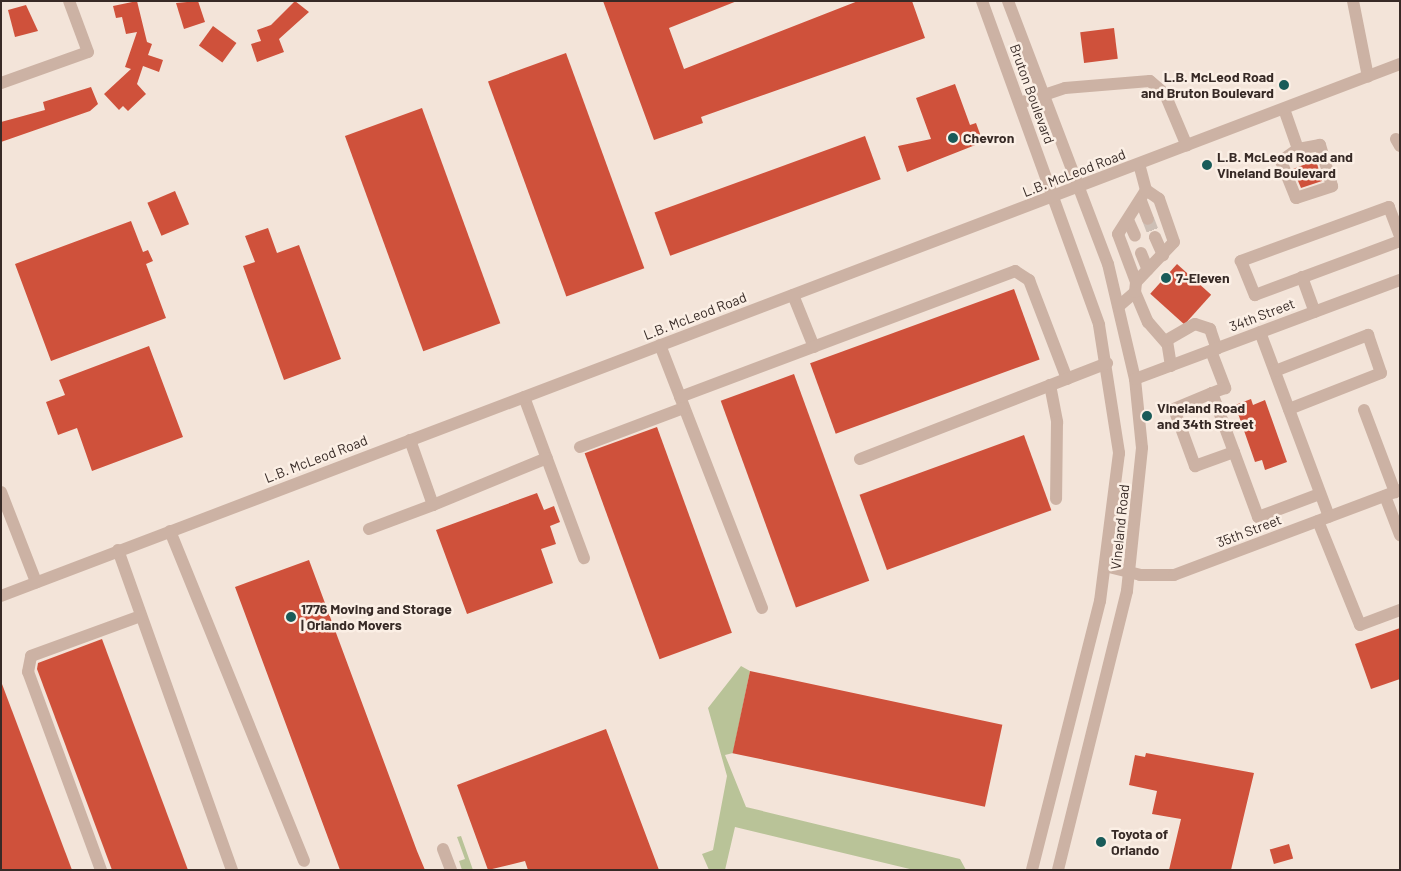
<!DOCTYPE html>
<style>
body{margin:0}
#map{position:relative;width:1401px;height:871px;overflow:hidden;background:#f3e4d9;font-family:Barlow,sans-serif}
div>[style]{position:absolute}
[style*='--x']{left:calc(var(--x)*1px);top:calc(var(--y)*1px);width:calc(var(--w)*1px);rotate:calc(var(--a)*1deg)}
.green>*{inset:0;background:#b9c398}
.building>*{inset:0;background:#cf513b;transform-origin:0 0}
.minor-tunnel>*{height:12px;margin-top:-6px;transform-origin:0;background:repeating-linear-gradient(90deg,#cdbfb5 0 12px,transparent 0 18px)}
.minor>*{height:12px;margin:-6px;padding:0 6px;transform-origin:6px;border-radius:6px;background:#ccb2a4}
.dots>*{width:14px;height:14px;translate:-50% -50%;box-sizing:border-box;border:2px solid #fbefe5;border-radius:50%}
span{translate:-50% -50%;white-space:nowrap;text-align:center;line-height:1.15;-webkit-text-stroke:5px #fbefe5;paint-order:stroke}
.poi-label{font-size:14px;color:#372a26;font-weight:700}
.right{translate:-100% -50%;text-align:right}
.left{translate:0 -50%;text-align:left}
.street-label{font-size:14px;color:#372a26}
.frame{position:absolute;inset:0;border:2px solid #372a26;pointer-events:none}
</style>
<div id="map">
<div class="green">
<div style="clip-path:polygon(741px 666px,750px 671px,733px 753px,725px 755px,746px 807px,960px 859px,966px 870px,914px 870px,735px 827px,725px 870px,709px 870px,702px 854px,713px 850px,727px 776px,708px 708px)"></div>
<div style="clip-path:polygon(461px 836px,473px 870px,462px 870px,459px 861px,465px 859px,457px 837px)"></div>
</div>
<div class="building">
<div style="clip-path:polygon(137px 1px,147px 42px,152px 44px,148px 55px,163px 60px,159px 72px,143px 66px,137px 84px,146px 94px,128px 111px,123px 106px,119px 110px,104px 94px,131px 69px,125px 67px,137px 32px,126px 34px,122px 17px,116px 18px,113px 6px)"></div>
<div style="clip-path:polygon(198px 1px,205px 22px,184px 29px,176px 3px)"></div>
<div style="clip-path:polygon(295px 1px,309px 12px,279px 39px,284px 52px,257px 62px,251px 44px,261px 41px,257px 30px,271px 25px)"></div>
<div style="clip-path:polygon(603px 1px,737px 1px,669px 28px,684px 69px,858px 1px,912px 1px,925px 38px,701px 117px,703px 123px,654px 140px)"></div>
<div style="clip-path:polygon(26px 5px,38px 31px,15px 37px,8px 10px)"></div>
<div style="left:213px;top:26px;width:29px;height:24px;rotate:36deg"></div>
<div style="left:1114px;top:28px;width:31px;height:34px;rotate:83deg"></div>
<div style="left:566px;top:53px;width:229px;height:83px;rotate:70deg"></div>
<div style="clip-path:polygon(955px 84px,970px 125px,976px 123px,983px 142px,907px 172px,898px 146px,931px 139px,916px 98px)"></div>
<div style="clip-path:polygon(91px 87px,98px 104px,90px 111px,1px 142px,1px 122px,45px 110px,43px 102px)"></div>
<div style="left:422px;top:108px;width:229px;height:82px;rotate:70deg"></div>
<div style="left:865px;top:136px;width:46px;height:224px;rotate:70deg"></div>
<div style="clip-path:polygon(1316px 160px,1322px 181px,1301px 188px,1293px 169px)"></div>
<div style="left:175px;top:191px;width:36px;height:30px;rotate:67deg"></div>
<div style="clip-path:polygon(131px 221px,143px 252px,148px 250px,153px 261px,146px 264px,166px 318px,51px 361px,15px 264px)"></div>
<div style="clip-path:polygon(268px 228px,277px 253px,299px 245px,341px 359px,284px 380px,243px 266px,255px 262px,245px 236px)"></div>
<div style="left:1177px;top:264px;width:46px;height:40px;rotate:42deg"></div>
<div style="left:1014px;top:289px;width:75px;height:217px;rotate:70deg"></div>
<div style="clip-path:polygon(149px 346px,183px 437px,92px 471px,77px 428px,58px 435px,46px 402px,65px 395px,59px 380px)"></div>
<div style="left:794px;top:374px;width:220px;height:78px;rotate:70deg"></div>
<div style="clip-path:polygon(1251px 399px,1253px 405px,1265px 400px,1287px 462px,1265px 470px,1262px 460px,1255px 462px,1235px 405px)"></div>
<div style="left:657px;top:427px;width:219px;height:77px;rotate:70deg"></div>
<div style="left:1024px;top:435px;width:80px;height:175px;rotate:70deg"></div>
<div style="clip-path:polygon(537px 493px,544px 510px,554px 506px,560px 522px,550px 526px,556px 544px,541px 549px,553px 583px,467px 614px,436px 530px)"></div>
<div style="clip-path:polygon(309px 560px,417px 851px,425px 870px,340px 870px,235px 587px)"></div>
<div style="clip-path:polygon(1400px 628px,1400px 679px,1371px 689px,1355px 644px)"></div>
<div style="clip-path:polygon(102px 639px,188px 870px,112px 870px,37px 669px,38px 663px)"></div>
<div style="left:750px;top:671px;width:258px;height:84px;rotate:12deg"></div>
<div style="clip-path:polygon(1px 684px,2px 684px,72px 870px,1px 870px)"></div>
<div style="clip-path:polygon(606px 729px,659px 870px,528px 870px,525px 861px,488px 870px,457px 785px)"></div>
<div style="clip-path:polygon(1146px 753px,1254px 773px,1231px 870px,1169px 870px,1181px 819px,1152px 814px,1157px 791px,1129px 785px,1135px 755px,1145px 757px)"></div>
<div style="left:1289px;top:844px;width:15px;height:20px;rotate:74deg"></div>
</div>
<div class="minor-tunnel">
<div style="--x:1148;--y:219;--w:19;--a:69"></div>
</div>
<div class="minor">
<div style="--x:982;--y:1;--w:344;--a:70.1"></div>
<div style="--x:1099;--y:325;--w:130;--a:81.1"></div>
<div style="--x:1119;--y:453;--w:149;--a:97.3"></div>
<div style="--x:1100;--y:601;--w:277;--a:104.2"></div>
<div style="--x:1008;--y:1;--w:281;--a:69.2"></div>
<div style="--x:1108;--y:264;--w:118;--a:76.8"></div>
<div style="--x:1135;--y:379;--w:69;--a:84.2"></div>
<div style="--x:1142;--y:448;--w:144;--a:96"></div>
<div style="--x:1127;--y:591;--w:287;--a:103.9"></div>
<div style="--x:1353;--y:1;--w:77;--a:78.8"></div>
<div style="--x:1;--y:83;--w:92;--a:-19.6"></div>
<div style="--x:88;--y:52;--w:54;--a:-110.4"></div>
<div style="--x:1020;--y:103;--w:47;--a:-18.4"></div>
<div style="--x:1065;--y:88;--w:85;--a:-4.7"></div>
<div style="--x:1150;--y:81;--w:20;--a:41"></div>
<div style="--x:1165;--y:94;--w:56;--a:67.1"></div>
<div style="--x:1284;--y:109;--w:42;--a:70.7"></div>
<div style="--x:1298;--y:149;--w:21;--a:145"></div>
<div style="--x:1281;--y:161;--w:40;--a:68"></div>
<div style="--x:1296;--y:198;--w:38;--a:-18"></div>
<div style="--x:1332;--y:186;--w:43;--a:-106.3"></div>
<div style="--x:1320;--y:145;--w:22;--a:170"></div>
<div style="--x:1396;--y:139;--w:8;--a:60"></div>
<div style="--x:1141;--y:201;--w:19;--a:69"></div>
<div style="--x:1128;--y:220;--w:17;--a:66"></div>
<div style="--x:1400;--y:236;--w:31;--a:-111"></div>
<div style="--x:1389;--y:207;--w:158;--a:160"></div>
<div style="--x:1241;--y:261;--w:37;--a:68"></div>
<div style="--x:1255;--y:295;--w:155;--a:-20.4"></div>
<div style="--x:1155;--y:237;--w:20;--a:66"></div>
<div style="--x:1141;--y:253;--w:18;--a:68"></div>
<div style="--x:1302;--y:277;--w:37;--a:70"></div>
<div style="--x:1136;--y:282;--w:55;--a:-46.5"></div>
<div style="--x:1174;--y:242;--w:46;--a:-109.2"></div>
<div style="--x:1159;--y:199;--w:16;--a:-145"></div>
<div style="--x:1135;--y:292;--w:33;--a:67"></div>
<div style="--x:1148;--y:322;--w:28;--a:49"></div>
<div style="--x:793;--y:295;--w:56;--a:68"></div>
<div style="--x:1119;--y:306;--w:21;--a:-41"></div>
<div style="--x:1135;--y:292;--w:10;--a:-84"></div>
<div style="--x:1136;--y:282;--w:51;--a:-110.6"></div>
<div style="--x:1118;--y:234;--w:52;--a:-57.5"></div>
<div style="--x:1146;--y:190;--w:27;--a:-105"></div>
<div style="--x:1260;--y:332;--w:197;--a:69.5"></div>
<div style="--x:660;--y:345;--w:282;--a:68.8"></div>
<div style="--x:1211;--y:351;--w:40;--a:69"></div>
<div style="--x:1225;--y:388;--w:14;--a:159"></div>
<div style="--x:1212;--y:393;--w:41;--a:157.2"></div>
<div style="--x:1174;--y:409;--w:61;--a:69.8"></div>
<div style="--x:1195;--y:466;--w:41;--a:-19.7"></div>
<div style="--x:1234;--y:452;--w:63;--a:-110.4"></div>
<div style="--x:1171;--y:366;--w:26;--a:-99"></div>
<div style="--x:1167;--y:340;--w:32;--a:-30"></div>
<div style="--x:1195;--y:324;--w:16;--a:18"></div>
<div style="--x:1210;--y:329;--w:21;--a:71"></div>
<div style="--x:1275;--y:371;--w:100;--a:-21.2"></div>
<div style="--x:1368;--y:335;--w:40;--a:71.1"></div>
<div style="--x:1381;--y:373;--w:99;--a:158.6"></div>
<div style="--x:1135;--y:379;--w:283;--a:-20.5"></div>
<div style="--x:1050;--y:385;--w:38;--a:79"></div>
<div style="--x:1057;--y:422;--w:77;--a:90.7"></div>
<div style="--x:524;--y:397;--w:172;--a:69.6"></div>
<div style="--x:680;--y:397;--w:358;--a:-20.6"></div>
<div style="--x:1015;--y:271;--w:17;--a:33"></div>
<div style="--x:1029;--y:280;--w:106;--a:69"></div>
<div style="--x:1364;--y:410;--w:88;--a:69.3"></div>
<div style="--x:410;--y:440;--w:69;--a:70.5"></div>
<div style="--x:433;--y:505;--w:123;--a:-22.4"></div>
<div style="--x:580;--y:447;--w:111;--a:-20.6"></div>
<div style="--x:1234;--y:452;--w:69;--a:69.7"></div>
<div style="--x:1258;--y:517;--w:66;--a:-20.4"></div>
<div style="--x:860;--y:459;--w:265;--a:-21.2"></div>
<div style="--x:1;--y:492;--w:97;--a:68.7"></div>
<div style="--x:1385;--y:496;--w:42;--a:69"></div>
<div style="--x:1318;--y:521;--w:112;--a:68"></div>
<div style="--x:1360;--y:625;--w:43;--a:-20.6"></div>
<div style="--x:369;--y:529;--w:68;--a:-20.6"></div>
<div style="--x:170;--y:531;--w:356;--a:67.9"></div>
<div style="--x:118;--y:550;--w:340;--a:70.4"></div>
<div style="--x:1105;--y:566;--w:36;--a:14"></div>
<div style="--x:1140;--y:575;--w:34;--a:0"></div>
<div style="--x:1174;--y:575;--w:241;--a:-20.6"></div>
<div style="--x:1;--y:596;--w:1497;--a:-20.82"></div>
<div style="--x:443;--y:849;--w:22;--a:69"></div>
<div style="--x:101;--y:870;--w:211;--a:-110.2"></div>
<div style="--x:28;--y:672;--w:16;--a:-79"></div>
<div style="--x:31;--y:656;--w:117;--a:-20"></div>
</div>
<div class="dots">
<div style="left:1284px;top:85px;background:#195b59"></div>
<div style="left:953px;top:138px;background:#195b59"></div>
<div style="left:1207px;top:165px;background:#195b59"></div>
<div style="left:1166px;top:278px;background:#195b59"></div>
<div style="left:1147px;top:416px;background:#195b59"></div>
<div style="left:291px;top:617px;background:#195b59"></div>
<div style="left:1101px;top:842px;background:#195b59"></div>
</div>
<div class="poi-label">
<span class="right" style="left:1274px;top:85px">L.B. McLeod Road<br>and Bruton Boulevard</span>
<span class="left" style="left:963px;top:138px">Chevron</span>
<span class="left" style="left:1217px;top:165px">L.B. McLeod Road and<br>Vineland Boulevard</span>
<span class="left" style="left:1176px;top:278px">7-Eleven</span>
<span class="left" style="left:1157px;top:416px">Vineland Road<br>and 34th Street</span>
<span class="left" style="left:301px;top:617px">1776 Moving and Storage<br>| Orlando Movers</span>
<span class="left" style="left:1111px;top:842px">Toyota of<br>Orlando</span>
</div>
<div class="street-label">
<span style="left:1032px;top:94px;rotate:70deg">Bruton Boulevard</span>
<span style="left:1074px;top:173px;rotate:-21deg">L.B. McLeod Road</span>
<span style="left:1262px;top:315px;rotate:-21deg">34th Street</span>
<span style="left:695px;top:316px;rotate:-21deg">L.B. McLeod Road</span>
<span style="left:316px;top:459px;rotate:-21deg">L.B. McLeod Road</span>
<span style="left:1120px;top:527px;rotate:-84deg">Vineland Road</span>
<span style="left:1249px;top:531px;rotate:-21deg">35th Street</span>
</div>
<div class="frame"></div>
</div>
